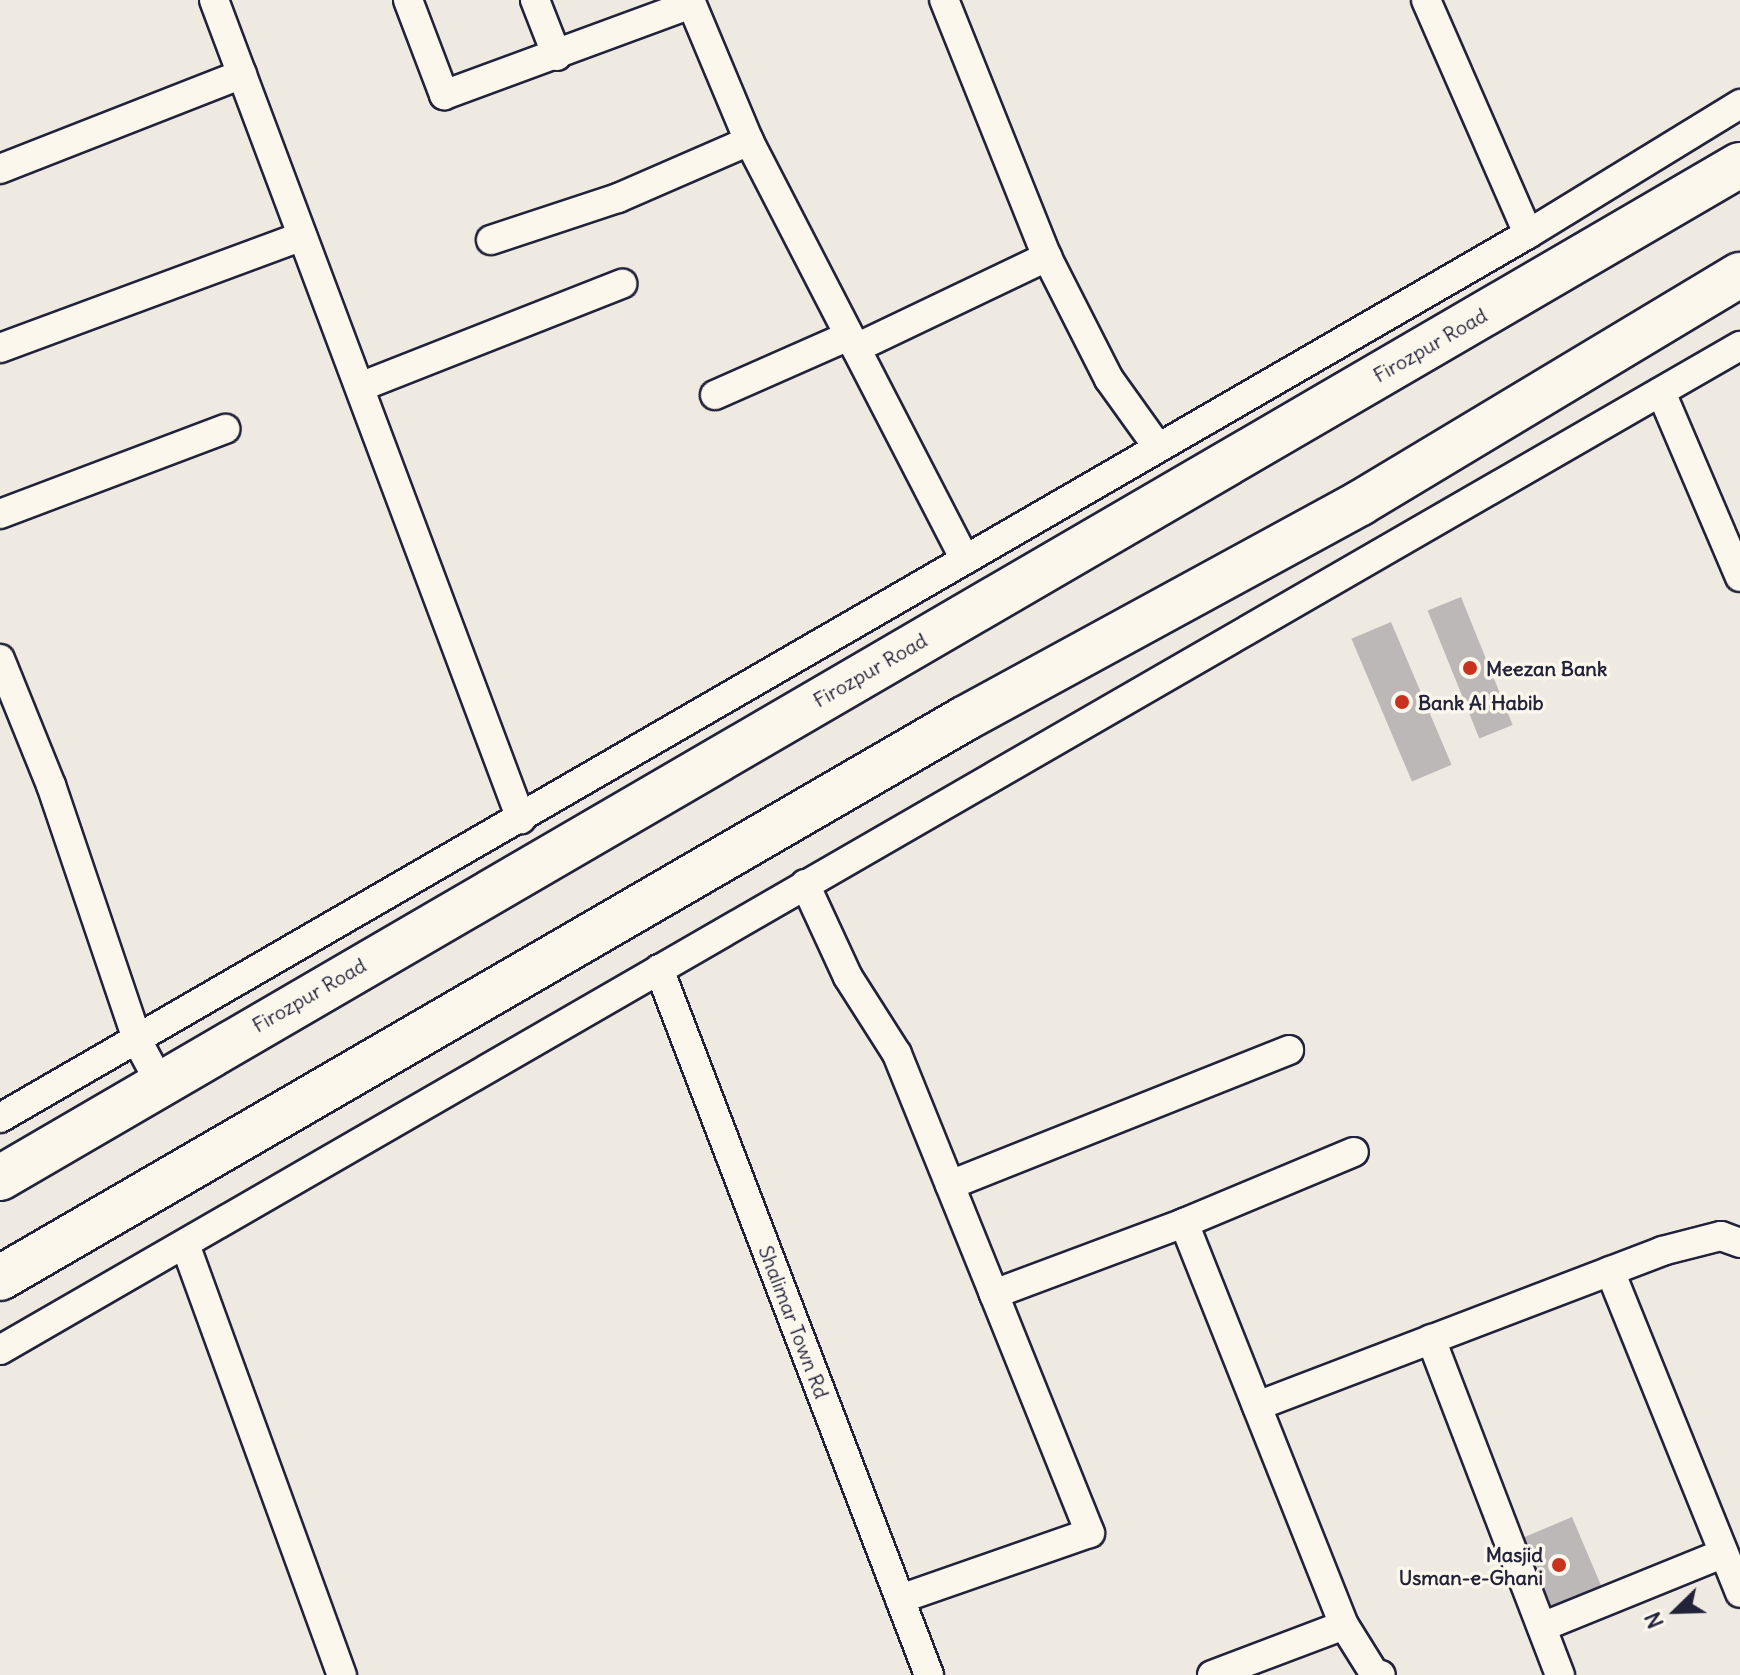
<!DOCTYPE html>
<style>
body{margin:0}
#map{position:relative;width:1740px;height:1675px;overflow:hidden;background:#eeeae2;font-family:Delius,sans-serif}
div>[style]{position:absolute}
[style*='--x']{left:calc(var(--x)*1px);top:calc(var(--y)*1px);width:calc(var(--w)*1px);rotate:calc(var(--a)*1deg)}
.building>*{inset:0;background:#bcb8b8;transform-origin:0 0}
.roads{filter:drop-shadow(2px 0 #22223b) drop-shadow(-2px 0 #22223b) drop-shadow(0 2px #22223b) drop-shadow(0 -2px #22223b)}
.street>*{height:28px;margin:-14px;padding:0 14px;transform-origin:14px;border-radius:14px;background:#fbf7ec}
.highway>*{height:44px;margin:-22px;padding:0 22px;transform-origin:22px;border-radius:22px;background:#fbf7ec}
.dots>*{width:22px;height:22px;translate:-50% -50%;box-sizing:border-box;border:4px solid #fbf7ec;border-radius:50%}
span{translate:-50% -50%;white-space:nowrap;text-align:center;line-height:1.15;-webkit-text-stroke:7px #fbf7ec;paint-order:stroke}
.street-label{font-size:20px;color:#22223b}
.poi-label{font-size:20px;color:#22223b;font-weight:700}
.left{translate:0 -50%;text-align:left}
.right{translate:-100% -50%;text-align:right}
.north{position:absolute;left:1636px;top:1571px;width:80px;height:80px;-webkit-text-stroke:6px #fbf7ec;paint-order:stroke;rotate:247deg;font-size:22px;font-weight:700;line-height:32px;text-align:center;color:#22223b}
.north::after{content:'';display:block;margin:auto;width:28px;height:36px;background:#22223b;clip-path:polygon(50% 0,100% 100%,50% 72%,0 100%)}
</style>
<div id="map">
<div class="building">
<div style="left:1461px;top:597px;width:138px;height:36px;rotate:68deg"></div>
<div style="left:1391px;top:622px;width:155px;height:43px;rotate:67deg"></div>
<div style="left:1572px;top:1517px;width:79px;height:61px;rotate:67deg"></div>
</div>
<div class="roads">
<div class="street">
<div style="--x:214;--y:0;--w:875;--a:69.45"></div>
<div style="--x:408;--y:0;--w:102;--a:69.2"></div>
<div style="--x:444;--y:95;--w:263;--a:-20.2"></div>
<div style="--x:535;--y:0;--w:60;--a:68.6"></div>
<div style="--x:690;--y:0;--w:153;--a:67.3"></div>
<div style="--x:749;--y:141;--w:471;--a:62.7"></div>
<div style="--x:1426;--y:0;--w:255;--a:66.4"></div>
<div style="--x:0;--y:169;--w:260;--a:-21.4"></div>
<div style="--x:491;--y:240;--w:134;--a:-18.3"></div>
<div style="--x:618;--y:198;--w:143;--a:-23.5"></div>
<div style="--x:1047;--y:257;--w:137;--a:63.1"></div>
<div style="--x:1109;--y:379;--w:82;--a:54.4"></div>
<div style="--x:0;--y:348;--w:322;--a:-20.3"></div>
<div style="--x:856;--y:348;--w:212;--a:-25.5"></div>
<div style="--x:1047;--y:257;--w:277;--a:-111.8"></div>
<div style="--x:360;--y:387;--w:282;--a:-21.5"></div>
<div style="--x:1661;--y:392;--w:201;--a:66.9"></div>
<div style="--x:715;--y:395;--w:146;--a:-23.8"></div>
<div style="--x:0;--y:514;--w:241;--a:-20.7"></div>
<div style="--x:0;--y:659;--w:136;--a:68"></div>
<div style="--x:51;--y:785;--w:271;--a:71.3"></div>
<div style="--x:138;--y:1042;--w:44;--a:61.7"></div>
<div style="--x:805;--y:884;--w:102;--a:65.2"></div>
<div style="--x:848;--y:977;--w:91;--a:57.5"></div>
<div style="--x:897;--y:1054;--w:259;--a:68"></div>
<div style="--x:994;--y:1294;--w:203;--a:-20.5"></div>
<div style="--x:1184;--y:1223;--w:433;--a:68.3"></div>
<div style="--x:1344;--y:1625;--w:57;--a:58"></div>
<div style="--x:1374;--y:1673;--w:7;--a:16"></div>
<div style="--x:659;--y:969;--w:756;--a:69.07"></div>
<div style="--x:0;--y:1118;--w:1765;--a:-30.05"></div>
<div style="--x:1528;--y:234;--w:249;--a:-31.5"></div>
<div style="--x:950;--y:1185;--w:365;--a:-21.7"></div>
<div style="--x:1184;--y:1223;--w:184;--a:-22.7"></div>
<div style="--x:186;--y:1247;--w:456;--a:70"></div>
<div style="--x:1610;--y:1271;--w:347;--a:68"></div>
<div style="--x:1431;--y:1339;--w:360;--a:69"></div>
<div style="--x:0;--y:1350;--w:2009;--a:-29.99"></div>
<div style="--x:1257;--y:1406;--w:434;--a:-20.9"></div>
<div style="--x:1662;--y:1251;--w:61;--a:-14.3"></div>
<div style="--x:1721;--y:1236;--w:20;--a:20"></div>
<div style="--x:900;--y:1599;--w:201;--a:-19.2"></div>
<div style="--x:1090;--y:1533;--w:258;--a:-111.9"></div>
<div style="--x:1542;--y:1627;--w:196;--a:-22.1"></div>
<div style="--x:1212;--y:1675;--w:141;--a:-20.7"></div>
</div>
<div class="highway">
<div style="--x:0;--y:1178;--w:2013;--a:-30.21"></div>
<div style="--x:0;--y:1278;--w:1114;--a:-30.11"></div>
<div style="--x:964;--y:719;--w:451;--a:-28.6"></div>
<div style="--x:1360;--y:503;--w:443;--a:-31"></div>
</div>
</div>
<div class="dots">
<div style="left:1470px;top:668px;background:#c8321e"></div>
<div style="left:1402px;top:702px;background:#c8321e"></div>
<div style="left:1559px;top:1565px;background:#c8321e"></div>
</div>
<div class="street-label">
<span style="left:1430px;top:345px;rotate:-30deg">Firozpur Road</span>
<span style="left:870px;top:670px;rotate:-30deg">Firozpur Road</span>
<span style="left:309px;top:995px;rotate:-30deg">Firozpur Road</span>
<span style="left:794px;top:1322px;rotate:69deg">Shalimar Town Rd</span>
</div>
<div class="poi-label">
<span class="left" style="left:1486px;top:668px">Meezan Bank</span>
<span class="left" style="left:1418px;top:702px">Bank Al Habib</span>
<span class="right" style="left:1543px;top:1566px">Masjid<br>Usman-e-Ghani</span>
</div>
<div class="north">N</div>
</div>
